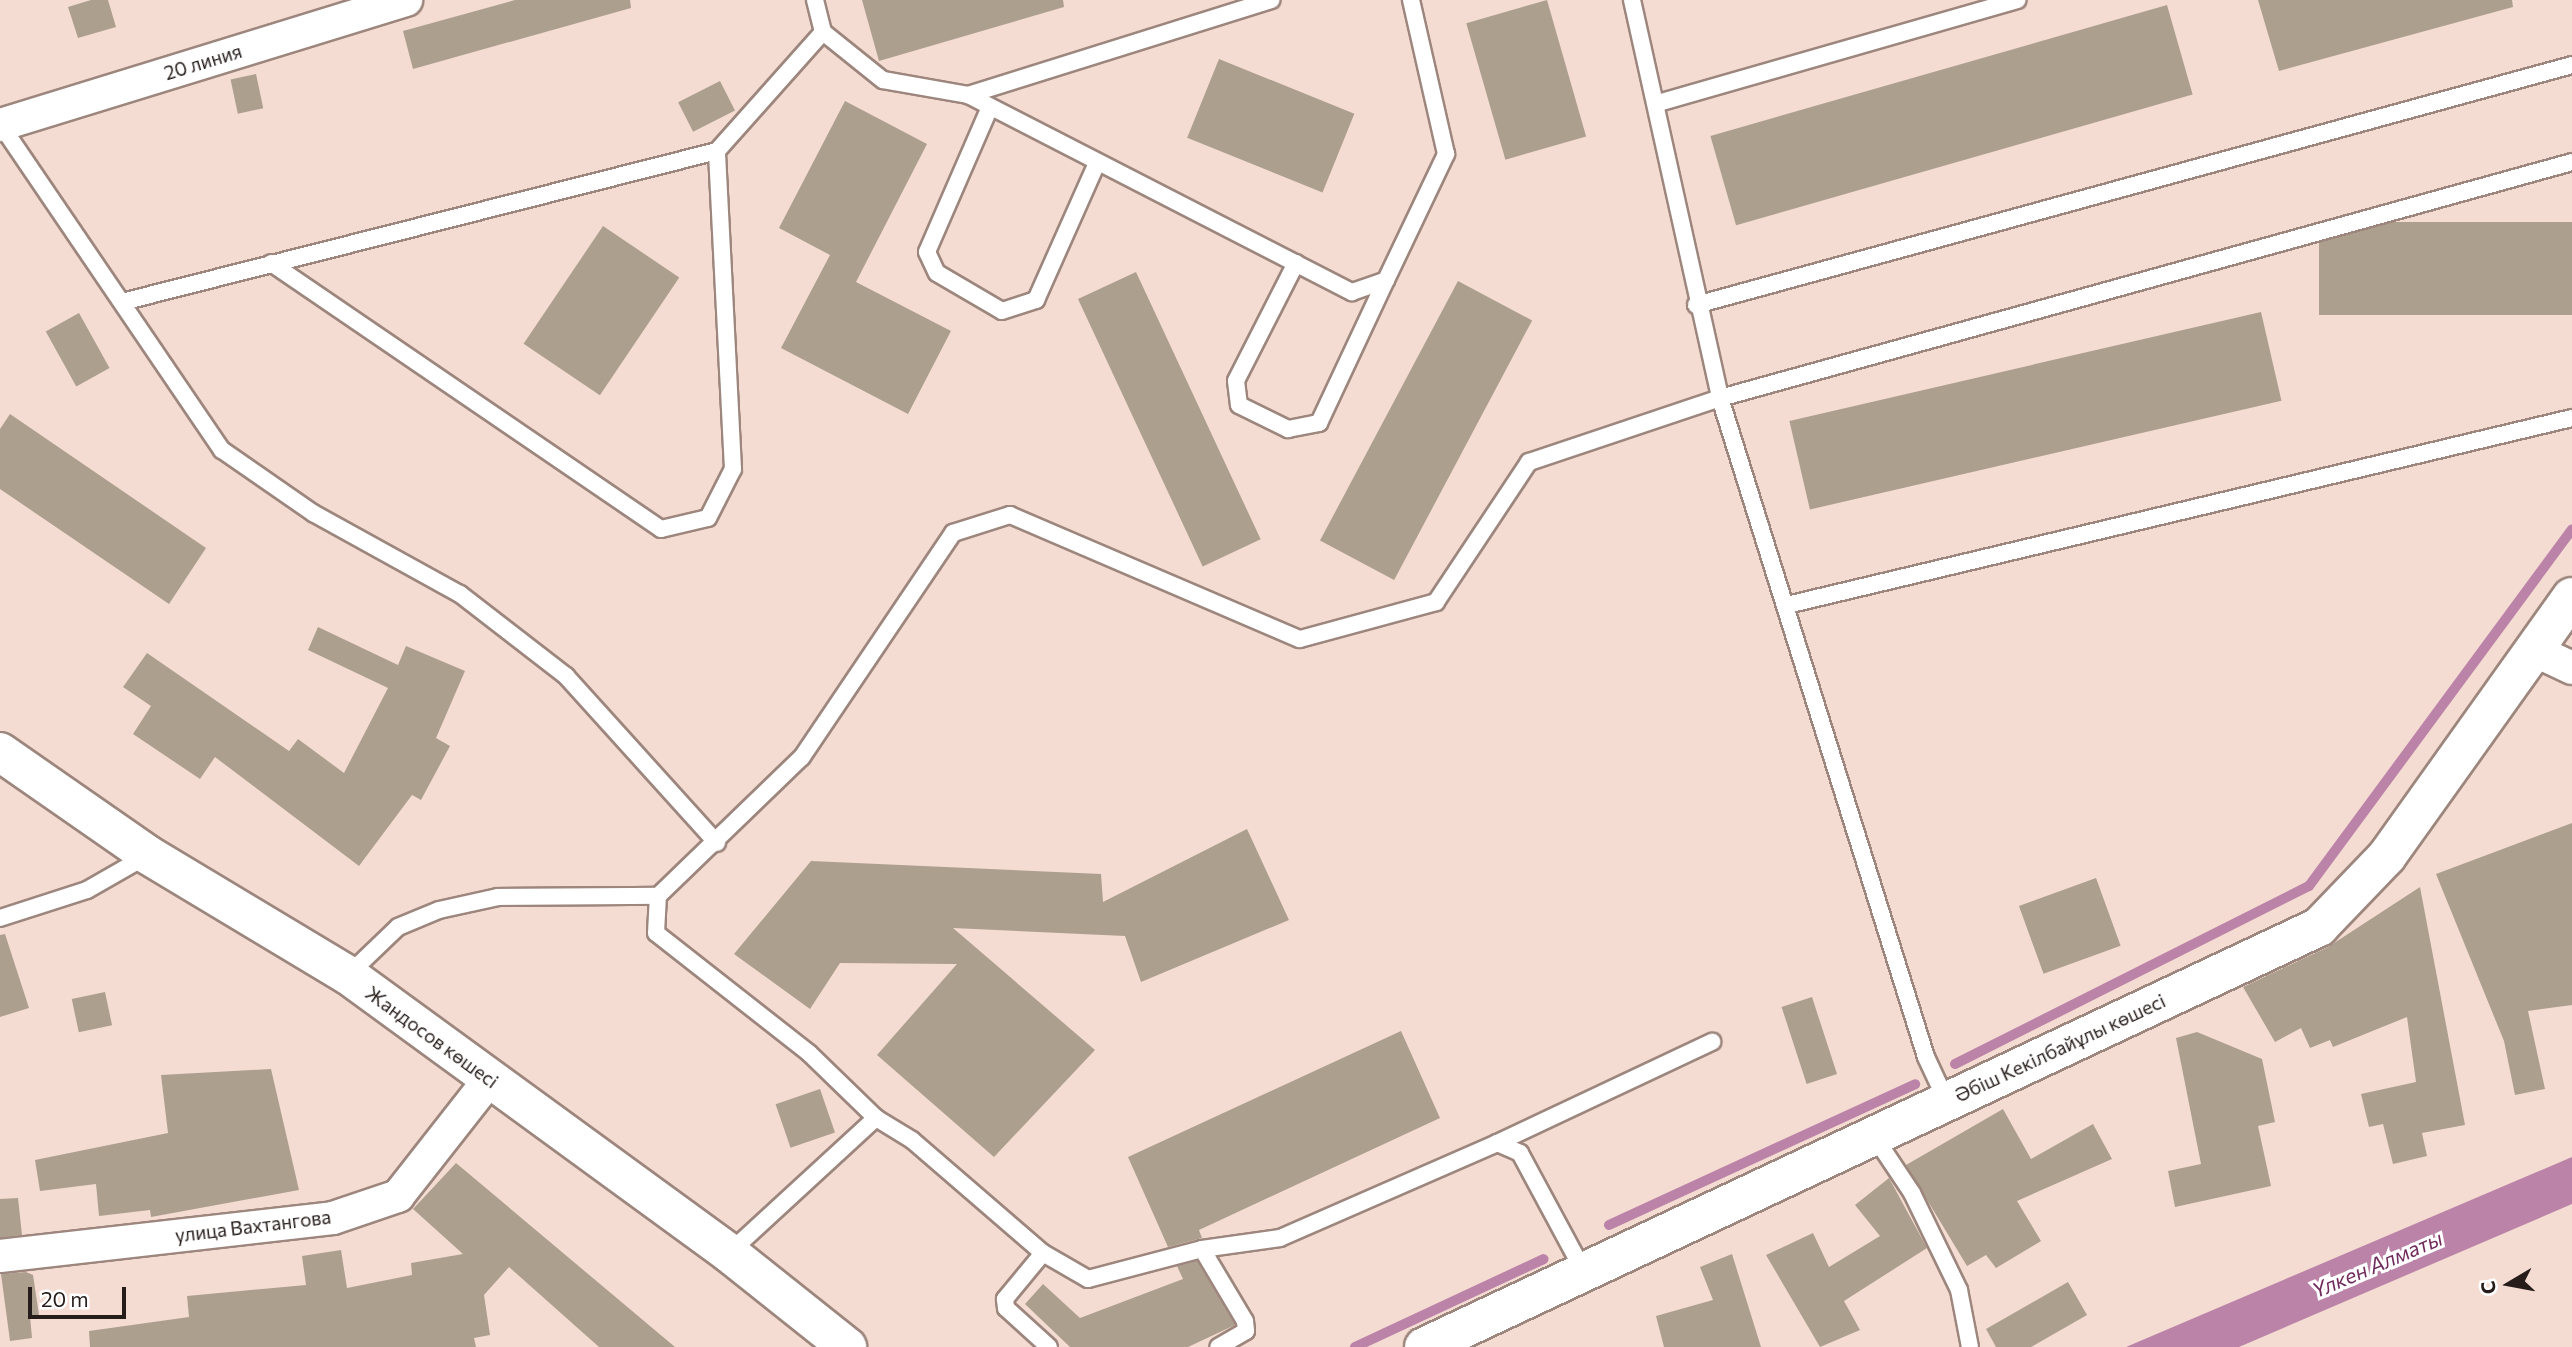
<!DOCTYPE html>
<meta charset="utf-8">
<style>
body{margin:0}
#map{position:relative;width:2572px;height:1347px;overflow:hidden;background:#f4dcd2;font-family:Commissioner,sans-serif}
div>[style]{position:absolute}
[style*='--x']{left:calc(var(--x)*1px);top:calc(var(--y)*1px);width:calc(var(--w)*1px);rotate:calc(var(--a)*1deg)}
.water>*{inset:0;background:#bc83a8}
.stream>*{height:10px;margin:-5px;padding:0 5px;transform-origin:5px;border-radius:5px;background:#bc83a8}
.building>*{inset:0;background:#ad9f8e;transform-origin:0 0}
.roads{filter:drop-shadow(2px 0 #9c867d) drop-shadow(-2px 0 #9c867d) drop-shadow(0 2px #9c867d) drop-shadow(0 -2px #9c867d)}
.lane>*{height:16px;margin:-8px;padding:0 8px;transform-origin:8px;border-radius:8px;background:#fff}
.street>*{height:32px;margin:-16px;padding:0 16px;transform-origin:16px;border-radius:16px;background:#fff}
.secondary>*{height:38px;margin:-19px;padding:0 19px;transform-origin:19px;border-radius:19px;background:#fff}
span{translate:-50% -50%;white-space:nowrap;text-align:center;line-height:1.15;-webkit-text-stroke:6px #fff;paint-order:stroke}
.street-label{font-size:19px;color:#261d1a}
.water-label{font-size:21px;color:#702b5c;font-style:italic}
.north{position:absolute;left:2474px;top:1249px;width:70px;height:70px;-webkit-text-stroke:5px #fff;paint-order:stroke;rotate:260deg;font-size:19px;font-weight:700;line-height:28px;text-align:center;color:#261d1a}
.north::after{content:'';display:block;margin:auto;width:24px;height:32px;background:#261d1a;clip-path:polygon(50% 0,100% 100%,50% 72%,0 100%)}
.scale{position:absolute;left:28px;top:1287px;width:98px;height:32px;box-sizing:border-box;border:4px solid #261d1a;border-top:0;padding-left:9px;font-size:21px;line-height:24px;white-space:nowrap;color:#261d1a;-webkit-text-stroke:5px #fff;paint-order:stroke}
</style>
<div id="map">
<div class="water">
<div style="clip-path:polygon(2572px 1157px,2572px 1204px,2239px 1347px,2126px 1347px)"></div>
</div>
<div class="stream">
<div style="--x:1955;--y:1064;--w:396;--a:-26.7"></div>
<div style="--x:2309;--y:886;--w:443;--a:-53.6"></div>
<div style="--x:1609;--y:1225;--w:337;--a:-24.7"></div>
<div style="--x:1355;--y:1347;--w:208;--a:-25"></div>
</div>
<div class="building">
<div style="clip-path:polygon(91px 0,108px 0,116px 27px,78px 38px,68px 7px)"></div>
<div style="clip-path:polygon(515px 0,630px 0,631px 8px,413px 69px,403px 31px)"></div>
<div style="clip-path:polygon(862px 0,1063px 0,1064px 7px,879px 61px)"></div>
<div style="left:1547px;top:0;width:142px;height:84px;rotate:74deg"></div>
<div style="clip-path:polygon(2258px 0,2512px 0,2513px 7px,2279px 71px)"></div>
<div style="left:2167px;top:5px;width:93px;height:475px;rotate:74deg"></div>
<div style="left:1219px;top:59px;width:146px;height:85px;rotate:22deg"></div>
<div style="left:256px;top:74px;width:35px;height:26px;rotate:78deg"></div>
<div style="left:720px;top:81px;width:33px;height:47px;rotate:63deg"></div>
<div style="clip-path:polygon(845px 101px,927px 144px,856px 282px,951px 331px,908px 414px,781px 348px,830px 255px,779px 228px)"></div>
<div style="left:2572px;top:222px;width:93px;height:253px;rotate:90deg"></div>
<div style="left:603px;top:226px;width:92px;height:142px;rotate:34deg"></div>
<div style="left:1136px;top:272px;width:295px;height:64px;rotate:65deg"></div>
<div style="left:1458px;top:281px;width:84px;height:294px;rotate:28deg"></div>
<div style="left:2261px;top:312px;width:91px;height:484px;rotate:77deg"></div>
<div style="left:79px;top:313px;width:63px;height:38px;rotate:61deg"></div>
<div style="clip-path:polygon(10px 414px,206px 548px,169px 604px,0 489px,0 429px)"></div>
<div style="clip-path:polygon(318px 627px,398px 665px,406px 646px,465px 671px,436px 738px,450px 746px,421px 800px,412px 795px,359px 866px,215px 757px,200px 779px,133px 734px,151px 706px,123px 687px,147px 653px,289px 751px,298px 739px,344px 773px,388px 688px,308px 650px)"></div>
<div style="clip-path:polygon(2572px 823px,2572px 1005px,2528px 1011px,2545px 1089px,2515px 1095px,2504px 1041px,2436px 874px)"></div>
<div style="clip-path:polygon(1247px 829px,1289px 920px,1141px 982px,1125px 936px,953px 928px,1095px 1050px,994px 1157px,877px 1055px,957px 964px,840px 963px,810px 1009px,734px 954px,811px 861px,1101px 874px,1103px 902px)"></div>
<div style="left:2096px;top:878px;width:72px;height:82px;rotate:70deg"></div>
<div style="clip-path:polygon(2420px 887px,2465px 1125px,2422px 1133px,2427px 1156px,2393px 1164px,2383px 1124px,2369px 1127px,2361px 1094px,2416px 1082px,2407px 1017px,2333px 1047px,2330px 1040px,2310px 1048px,2301px 1028px,2275px 1042px,2243px 987px,2328px 947px)"></div>
<div style="clip-path:polygon(5px 934px,29px 1008px,0 1017px,0 935px)"></div>
<div style="left:105px;top:992px;width:34px;height:34px;rotate:78deg"></div>
<div style="left:1812px;top:997px;width:81px;height:32px;rotate:72deg"></div>
<div style="clip-path:polygon(1401px 1031px,1440px 1118px,1199px 1230px,1202px 1238px,1168px 1247px,1128px 1157px)"></div>
<div style="clip-path:polygon(2197px 1032px,2262px 1059px,2275px 1122px,2258px 1126px,2271px 1186px,2175px 1207px,2168px 1171px,2201px 1164px,2176px 1038px)"></div>
<div style="clip-path:polygon(271px 1069px,299px 1190px,151px 1217px,150px 1210px,99px 1216px,96px 1184px,40px 1191px,35px 1160px,168px 1133px,161px 1075px)"></div>
<div style="left:820px;top:1089px;width:46px;height:47px;rotate:71deg"></div>
<div style="clip-path:polygon(2003px 1109px,2031px 1159px,2093px 1124px,2112px 1159px,2017px 1201px,2041px 1241px,1996px 1268px,1986px 1255px,1967px 1266px,1906px 1165px)"></div>
<div style="clip-path:polygon(456px 1163px,675px 1347px,599px 1347px,509px 1267px,484px 1295px,490px 1335px,474px 1338px,476px 1347px,90px 1347px,89px 1331px,189px 1317px,187px 1296px,306px 1285px,302px 1256px,341px 1250px,347px 1288px,412px 1275px,411px 1263px,463px 1254px,413px 1209px)"></div>
<div style="clip-path:polygon(1889px 1178px,1927px 1248px,1844px 1301px,1860px 1330px,1820px 1347px,1766px 1255px,1813px 1233px,1829px 1267px,1880px 1236px,1855px 1205px)"></div>
<div style="clip-path:polygon(18px 1198px,22px 1235px,0 1238px,0 1199px)"></div>
<div style="clip-path:polygon(1732px 1254px,1761px 1347px,1664px 1347px,1656px 1316px,1713px 1300px,1700px 1267px)"></div>
<div style="clip-path:polygon(1197px 1261px,1235px 1325px,1188px 1347px,1070px 1347px,1025px 1304px,1043px 1284px,1080px 1318px,1183px 1279px,1177px 1266px)"></div>
<div style="clip-path:polygon(26px 1272px,33px 1275px,39px 1315px,30px 1316px,32px 1338px,10px 1341px,1px 1274px)"></div>
<div style="clip-path:polygon(2068px 1282px,2087px 1315px,2031px 1347px,1996px 1347px,1986px 1329px)"></div>
</div>
<div class="roads">
<div class="lane">
<div style="--x:815;--y:0;--w:33;--a:76"></div>
<div style="--x:1632;--y:0;--w:408;--a:77.5"></div>
<div style="--x:1720;--y:398;--w:690;--a:72.64"></div>
<div style="--x:1926;--y:1057;--w:50;--a:65"></div>
<div style="--x:968;--y:95;--w:318;--a:-17.4"></div>
<div style="--x:1658;--y:103;--w:374;--a:-16"></div>
<div style="--x:990;--y:107;--w:158;--a:113.5"></div>
<div style="--x:927;--y:252;--w:23;--a:65"></div>
<div style="--x:937;--y:273;--w:75;--a:30.3"></div>
<div style="--x:1002;--y:311;--w:36;--a:-18"></div>
<div style="--x:1036;--y:300;--w:148;--a:-66"></div>
<div style="--x:1;--y:125;--w:393;--a:55.8"></div>
<div style="--x:222;--y:450;--w:111;--a:34.7"></div>
<div style="--x:313;--y:513;--w:168;--a:28.9"></div>
<div style="--x:460;--y:594;--w:134;--a:37.7"></div>
<div style="--x:566;--y:676;--w:225;--a:47.9"></div>
<div style="--x:271;--y:263;--w:472;--a:34.3"></div>
<div style="--x:661;--y:529;--w:48;--a:-13.2"></div>
<div style="--x:708;--y:518;--w:55;--a:-63"></div>
<div style="--x:733;--y:469;--w:318;--a:-92.9"></div>
<div style="--x:717;--y:151;--w:159;--a:-48.3"></div>
<div style="--x:823;--y:32;--w:77;--a:38.7"></div>
<div style="--x:883;--y:80;--w:86;--a:10"></div>
<div style="--x:968;--y:95;--w:432;--a:27.2"></div>
<div style="--x:1352;--y:292;--w:36;--a:-19"></div>
<div style="--x:1386;--y:280;--w:140;--a:-64.5"></div>
<div style="--x:1446;--y:154;--w:158;--a:-102.8"></div>
<div style="--x:1296;--y:263;--w:132;--a:117"></div>
<div style="--x:1236;--y:381;--w:24;--a:83"></div>
<div style="--x:1239;--y:405;--w:55;--a:26.1"></div>
<div style="--x:1288;--y:429;--w:32;--a:-11"></div>
<div style="--x:1319;--y:423;--w:158;--a:-64.9"></div>
<div style="--x:122;--y:302;--w:614;--a:-14.24"></div>
<div style="--x:1696;--y:305;--w:908;--a:-15.32"></div>
<div style="--x:1787;--y:605;--w:807;--a:-13.4"></div>
<div style="--x:0;--y:918;--w:91;--a:-17.8"></div>
<div style="--x:87;--y:890;--w:70;--a:-29.8"></div>
<div style="--x:348;--y:975;--w:69;--a:-43.8"></div>
<div style="--x:398;--y:927;--w:44;--a:-22.5"></div>
<div style="--x:439;--y:910;--w:60;--a:-12.4"></div>
<div style="--x:498;--y:897;--w:160;--a:-0.4"></div>
<div style="--x:876;--y:1118;--w:93;--a:-135.9"></div>
<div style="--x:809;--y:1053;--w:194;--a:-141.9"></div>
<div style="--x:656;--y:933;--w:37;--a:-87"></div>
<div style="--x:658;--y:896;--w:200;--a:-44"></div>
<div style="--x:802;--y:757;--w:270;--a:-56"></div>
<div style="--x:953;--y:533;--w:60;--a:-17.5"></div>
<div style="--x:1010;--y:515;--w:315;--a:23.2"></div>
<div style="--x:1300;--y:639;--w:141;--a:-15.2"></div>
<div style="--x:1436;--y:602;--w:168;--a:-56.4"></div>
<div style="--x:1529;--y:462;--w:201;--a:-18.5"></div>
<div style="--x:1720;--y:398;--w:884;--a:-15.48"></div>
<div style="--x:1874;--y:1136;--w:69;--a:56.3"></div>
<div style="--x:1912;--y:1193;--w:108;--a:64.1"></div>
<div style="--x:1959;--y:1290;--w:58;--a:79.1"></div>
<div style="--x:1497;--y:1143;--w:238;--a:-25.2"></div>
<div style="--x:1202;--y:1249;--w:79;--a:-8"></div>
<div style="--x:1280;--y:1238;--w:237;--a:-23.6"></div>
<div style="--x:1497;--y:1143;--w:25;--a:23"></div>
<div style="--x:1520;--y:1153;--w:135;--a:61.7"></div>
<div style="--x:729;--y:1253;--w:200;--a:-42.6"></div>
<div style="--x:876;--y:1118;--w:42;--a:31.4"></div>
<div style="--x:912;--y:1140;--w:173;--a:40.8"></div>
<div style="--x:1043;--y:1253;--w:52;--a:30"></div>
<div style="--x:1088;--y:1279;--w:118;--a:-14.7"></div>
<div style="--x:1202;--y:1249;--w:84;--a:59.2"></div>
<div style="--x:1245;--y:1321;--w:10;--a:84"></div>
<div style="--x:1246;--y:1331;--w:32;--a:150"></div>
<div style="--x:1043;--y:1253;--w:60;--a:129.6"></div>
<div style="--x:1005;--y:1299;--w:9;--a:84"></div>
<div style="--x:1006;--y:1308;--w:58;--a:42.2"></div>
</div>
<div class="street">
<div style="--x:0;--y:125;--w:425;--a:-17.1"></div>
<div style="--x:2534;--y:650;--w:42;--a:25.3"></div>
<div style="--x:0;--y:1256;--w:335;--a:-6.5"></div>
<div style="--x:333;--y:1218;--w:69;--a:-18.7"></div>
<div style="--x:398;--y:1196;--w:147;--a:-51.9"></div>
</div>
<div class="secondary">
<div style="--x:0;--y:752;--w:180;--a:34.8"></div>
<div style="--x:148;--y:855;--w:233;--a:31"></div>
<div style="--x:348;--y:975;--w:472;--a:36.1"></div>
<div style="--x:729;--y:1253;--w:151;--a:38.5"></div>
<div style="--x:1424;--y:1347;--w:989;--a:-25.14"></div>
<div style="--x:2319;--y:927;--w:98;--a:-46.2"></div>
<div style="--x:2387;--y:856;--w:318;--a:-54.5"></div>
</div>
</div>
<div class="street-label">
<span style="left:203px;top:62px;rotate:-17deg">20 линия</span>
<span style="left:432px;top:1037px;rotate:36deg">Жандосов көшесі</span>
<span style="left:2060px;top:1048px;rotate:-25deg">Әбіш Кекілбайұлы көшесі</span>
<span style="left:253px;top:1226px;rotate:-7deg">улица Вахтангова</span>
</div>
<div class="water-label">
<span style="left:2377px;top:1264px;rotate:-23deg">Үлкен Алматы</span>
</div>
<div class="north">С</div>
<div class="scale">20 m</div>
</div>
